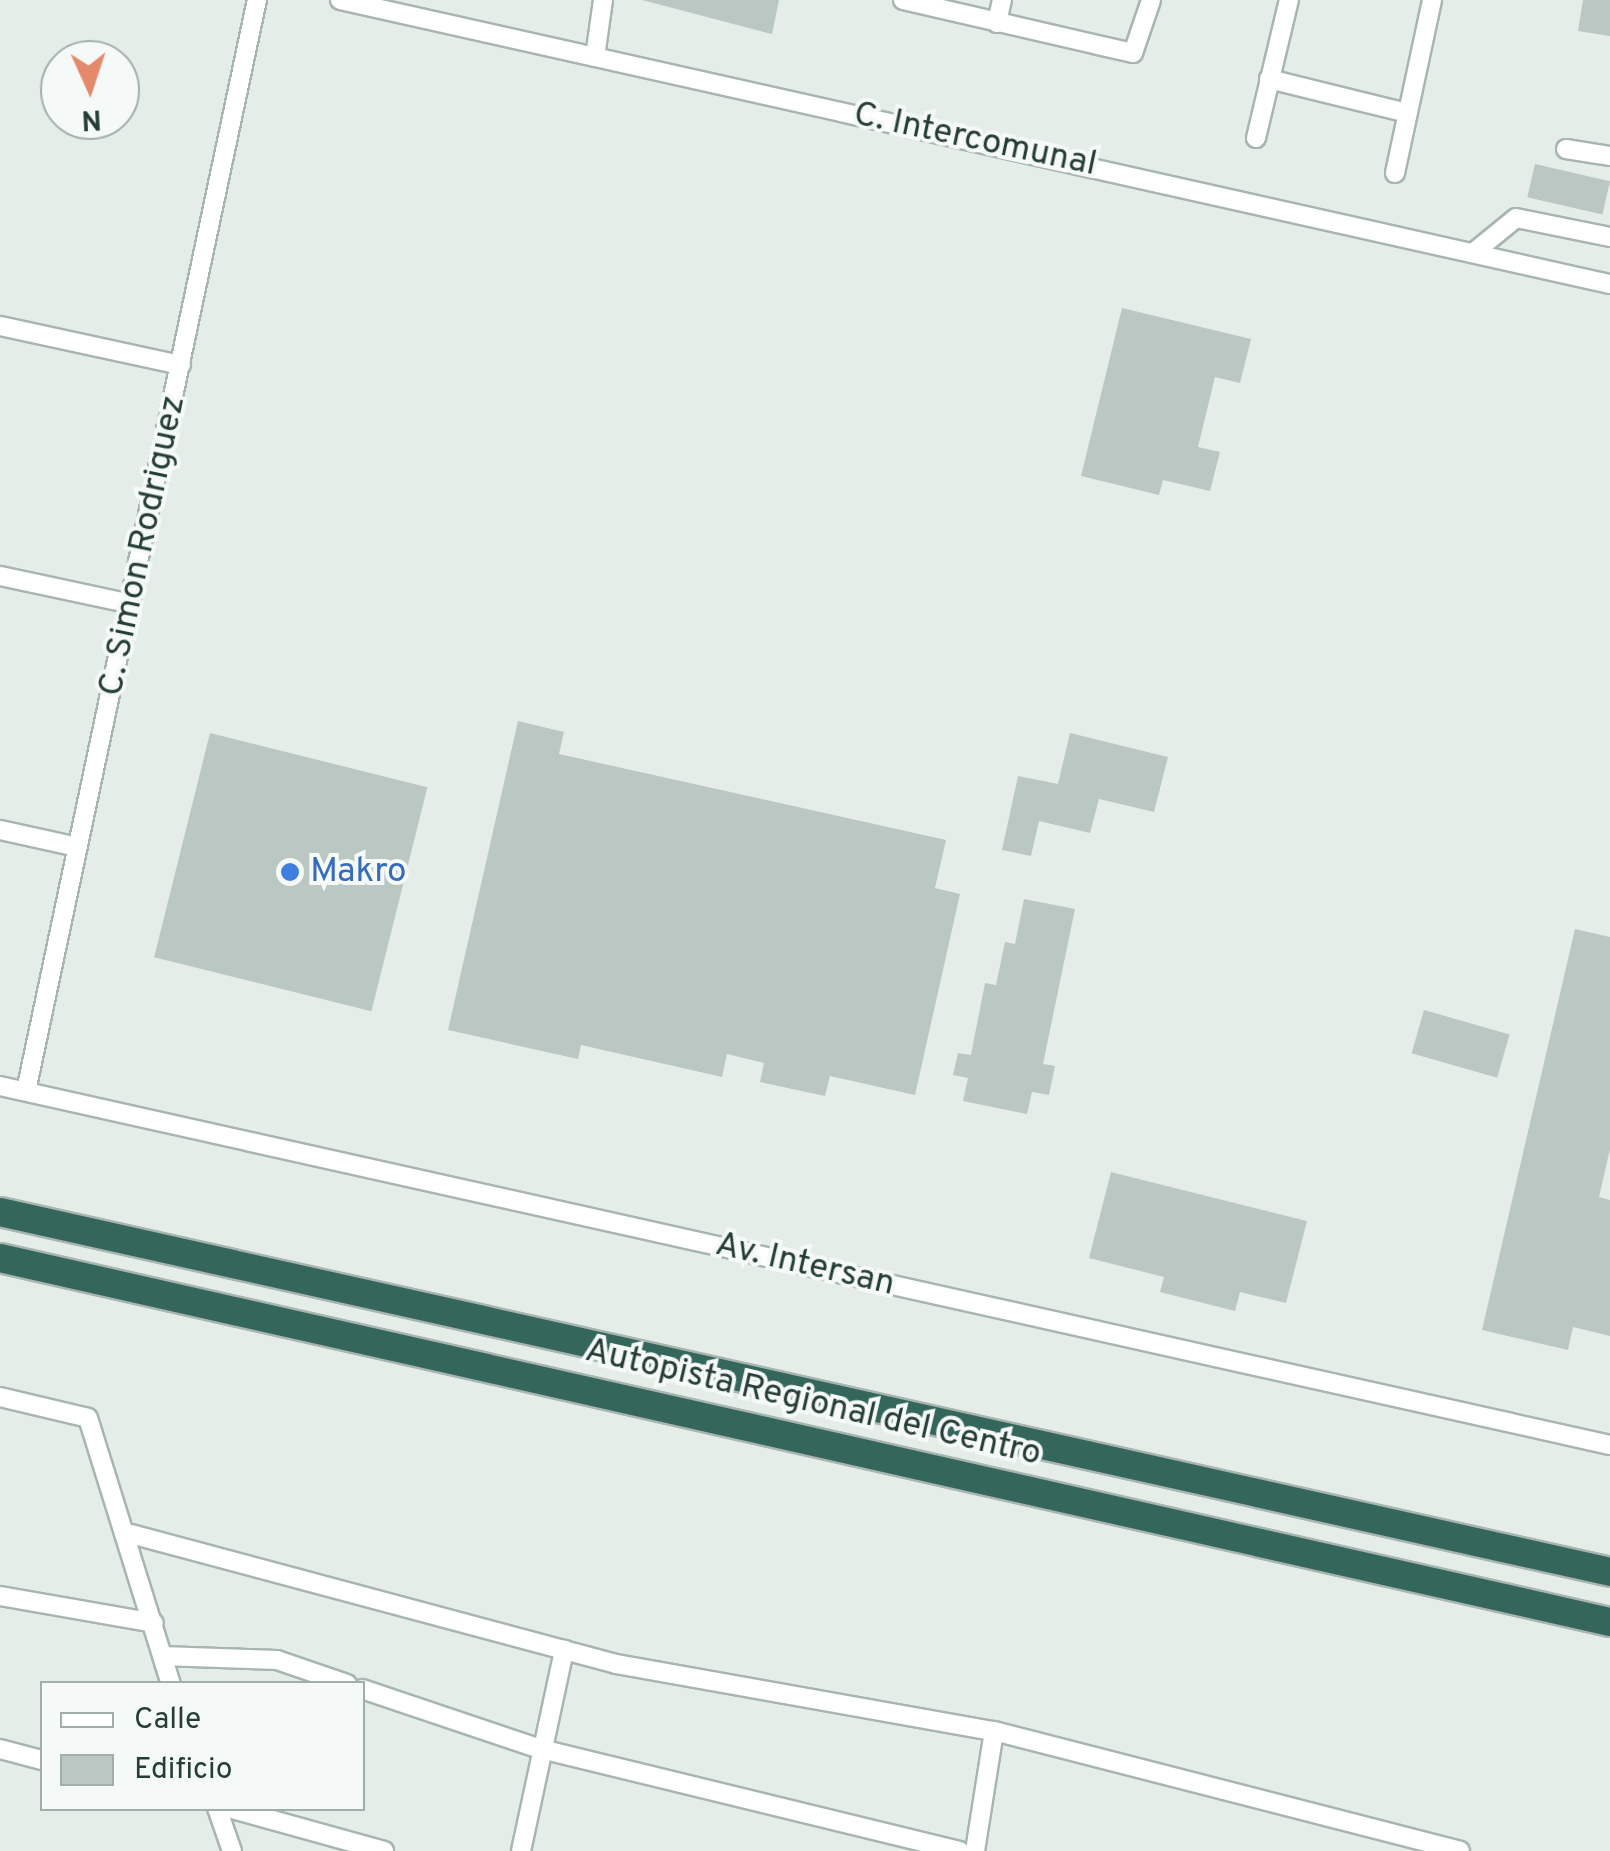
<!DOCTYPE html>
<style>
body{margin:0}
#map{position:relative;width:1610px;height:1851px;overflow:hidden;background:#e5ede9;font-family:Overpass,sans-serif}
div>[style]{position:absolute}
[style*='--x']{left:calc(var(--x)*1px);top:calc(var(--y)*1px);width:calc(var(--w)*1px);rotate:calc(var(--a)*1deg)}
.building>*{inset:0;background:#bbc7c2;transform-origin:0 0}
.roads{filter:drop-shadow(2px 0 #a8b5b0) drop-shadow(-2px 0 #a8b5b0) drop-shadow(0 2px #a8b5b0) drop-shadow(0 -2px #a8b5b0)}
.minor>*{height:18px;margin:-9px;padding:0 9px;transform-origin:9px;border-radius:9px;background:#fff}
.highway>*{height:28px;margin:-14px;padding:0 14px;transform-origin:14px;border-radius:14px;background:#34665c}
.dots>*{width:28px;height:28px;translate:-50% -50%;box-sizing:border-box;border:5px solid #f5f9f7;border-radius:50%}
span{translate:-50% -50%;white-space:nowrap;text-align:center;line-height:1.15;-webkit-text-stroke:8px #f5f9f7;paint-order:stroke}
.street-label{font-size:35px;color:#263d37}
.shop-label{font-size:35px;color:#366cbe}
.left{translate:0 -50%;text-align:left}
.legend{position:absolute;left:40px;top:1681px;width:325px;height:130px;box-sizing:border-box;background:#f5f9f7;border:2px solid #a2aeaa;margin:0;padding:12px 18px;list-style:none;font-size:30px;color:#263d37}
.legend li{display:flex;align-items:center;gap:20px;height:50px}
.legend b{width:50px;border:2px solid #a2aeaa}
.north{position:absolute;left:40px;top:40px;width:100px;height:100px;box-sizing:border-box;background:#f5f9f7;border:2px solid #a2aeaa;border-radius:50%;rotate:177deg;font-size:28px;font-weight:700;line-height:40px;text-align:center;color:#263d37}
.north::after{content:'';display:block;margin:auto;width:35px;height:45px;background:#e4896b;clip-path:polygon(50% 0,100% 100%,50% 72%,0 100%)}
</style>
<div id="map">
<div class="building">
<div style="clip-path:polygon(642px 0,779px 0,772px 34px)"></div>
<div style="clip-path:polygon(1583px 0,1610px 0,1610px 36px,1578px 31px)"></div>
<div style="left:1535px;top:164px;width:77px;height:34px;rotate:13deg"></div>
<div style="clip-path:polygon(1122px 308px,1251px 339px,1240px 383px,1215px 377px,1198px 447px,1220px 452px,1210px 491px,1163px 480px,1159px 495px,1081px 476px)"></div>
<div style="clip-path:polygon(518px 721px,564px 732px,559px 754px,946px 840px,935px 888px,960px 894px,915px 1095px,830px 1076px,825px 1096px,760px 1082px,764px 1063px,727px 1054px,722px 1077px,581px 1045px,578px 1059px,448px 1030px)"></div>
<div style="left:210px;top:733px;width:224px;height:231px;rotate:14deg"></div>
<div style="clip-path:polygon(1070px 733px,1168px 757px,1154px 812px,1099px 799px,1090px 833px,1039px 821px,1031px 856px,1002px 850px,1018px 776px,1058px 784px)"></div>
<div style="clip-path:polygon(1024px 899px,1075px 909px,1043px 1064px,1055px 1066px,1049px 1095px,1032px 1092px,1027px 1114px,963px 1101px,968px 1078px,953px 1075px,958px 1053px,971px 1055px,985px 983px,996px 985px,1005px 942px,1015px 944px)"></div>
<div style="clip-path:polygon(1575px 929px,1610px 937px,1610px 1149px,1599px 1197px,1610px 1200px,1610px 1336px,1573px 1327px,1568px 1350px,1482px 1330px)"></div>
<div style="left:1424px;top:1010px;width:89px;height:45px;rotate:16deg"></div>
<div style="clip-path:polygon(1111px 1172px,1307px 1221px,1286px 1303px,1240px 1292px,1235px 1311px,1160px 1292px,1164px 1277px,1089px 1258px)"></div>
</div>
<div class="roads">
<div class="minor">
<div style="--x:340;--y:0;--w:1301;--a:12.61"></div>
<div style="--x:903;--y:0;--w:236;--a:13"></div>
<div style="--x:1133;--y:53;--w:56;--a:-71.2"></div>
<div style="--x:997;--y:23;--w:24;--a:-78"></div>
<div style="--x:595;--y:57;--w:58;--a:-82"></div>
<div style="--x:1269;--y:79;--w:142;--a:13.8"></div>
<div style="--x:1256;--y:138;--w:142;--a:-76.6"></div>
<div style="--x:1566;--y:149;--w:45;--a:9"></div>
<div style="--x:1395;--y:173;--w:177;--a:-77.9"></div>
<div style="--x:1473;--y:253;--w:55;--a:-39.1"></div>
<div style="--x:1516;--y:218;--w:96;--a:11.4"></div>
<div style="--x:0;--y:326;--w:185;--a:12.2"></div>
<div style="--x:0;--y:576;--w:135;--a:12"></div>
<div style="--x:0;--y:830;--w:79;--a:12.4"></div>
<div style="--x:0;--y:1086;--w:1650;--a:12.57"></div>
<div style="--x:26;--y:1091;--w:1115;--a:-78.05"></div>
<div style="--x:0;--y:1397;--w:90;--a:13.4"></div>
<div style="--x:88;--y:1418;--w:279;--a:72.7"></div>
<div style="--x:131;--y:1534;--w:502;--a:15"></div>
<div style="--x:616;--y:1664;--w:384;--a:10.1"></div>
<div style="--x:994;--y:1731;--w:481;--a:14.4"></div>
<div style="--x:0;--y:1596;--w:156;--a:9.9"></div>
<div style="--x:162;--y:1656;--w:115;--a:2"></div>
<div style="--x:277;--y:1660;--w:74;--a:18.9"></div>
<div style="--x:362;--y:1689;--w:185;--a:18.6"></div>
<div style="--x:537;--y:1748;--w:435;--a:13.7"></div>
<div style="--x:0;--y:1749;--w:43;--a:14.7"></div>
<div style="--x:217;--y:1808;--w:46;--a:70.8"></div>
<div style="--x:229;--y:1808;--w:161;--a:15.5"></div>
<div style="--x:521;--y:1851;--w:206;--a:-77.9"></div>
<div style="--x:975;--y:1851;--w:121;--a:-81"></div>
</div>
<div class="highway">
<div style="--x:0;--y:1212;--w:1650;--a:12.6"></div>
<div style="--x:0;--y:1258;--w:1651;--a:12.74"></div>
</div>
</div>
<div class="dots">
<div style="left:290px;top:872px;background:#3f7fe0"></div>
</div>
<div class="street-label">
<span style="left:975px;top:140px;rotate:12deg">C. Intercomunal</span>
<span style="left:143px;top:546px;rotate:-78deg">C. Simon Rodriguez</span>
<span style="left:805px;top:1265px;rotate:13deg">Av. Intersan</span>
<span style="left:813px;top:1403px;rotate:13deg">Autopista Regional del Centro</span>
</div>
<div class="shop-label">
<span class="left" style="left:310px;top:872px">Makro</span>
</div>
<ul class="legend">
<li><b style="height:12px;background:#fff"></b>Calle</li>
<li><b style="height:28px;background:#bbc7c2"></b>Edificio</li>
</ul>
<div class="north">N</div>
</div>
